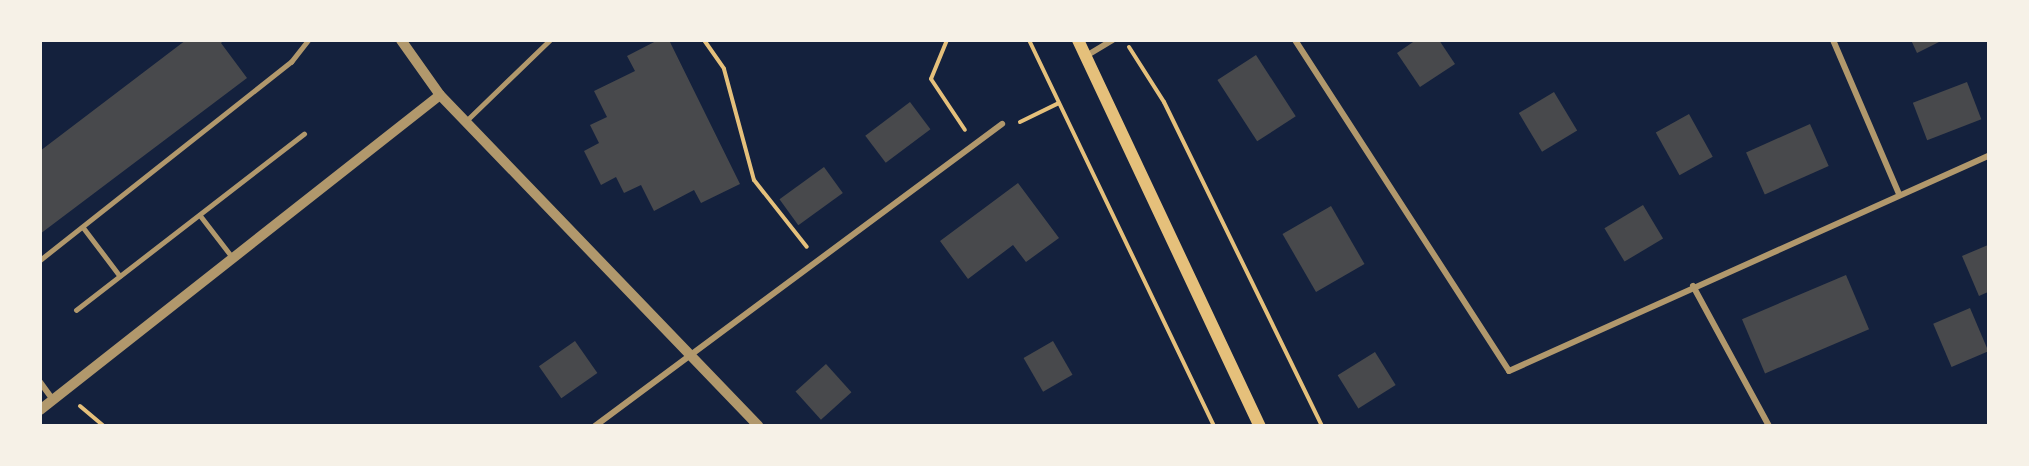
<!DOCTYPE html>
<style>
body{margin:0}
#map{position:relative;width:2029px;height:466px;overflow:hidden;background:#14213d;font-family:"Times New Roman",serif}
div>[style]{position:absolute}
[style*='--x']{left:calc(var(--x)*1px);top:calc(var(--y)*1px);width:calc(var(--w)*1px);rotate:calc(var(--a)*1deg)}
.building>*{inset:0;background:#48494c;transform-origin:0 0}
.path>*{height:4px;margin:-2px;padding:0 2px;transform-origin:2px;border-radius:2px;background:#e5c07b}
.service>*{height:4.5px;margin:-2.25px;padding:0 2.25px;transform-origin:2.25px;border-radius:2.25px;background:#b1986c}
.minor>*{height:6px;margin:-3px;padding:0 3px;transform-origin:3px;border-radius:3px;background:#b1986c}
.tertiary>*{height:10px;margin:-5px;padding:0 5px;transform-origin:5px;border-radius:5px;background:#b1986c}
.secondary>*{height:12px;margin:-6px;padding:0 6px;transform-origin:6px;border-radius:6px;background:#e5c07b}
span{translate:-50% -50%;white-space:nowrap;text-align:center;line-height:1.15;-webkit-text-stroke:5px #f6f1e7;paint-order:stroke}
.frame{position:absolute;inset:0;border:42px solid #f6f1e7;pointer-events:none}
</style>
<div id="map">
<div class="building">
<div style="clip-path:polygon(186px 40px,224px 40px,221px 43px,247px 78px,40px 234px,40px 151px)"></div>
<div style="clip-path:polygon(658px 40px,669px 40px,740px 184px,701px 203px,694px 190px,654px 211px,641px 185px,624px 193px,616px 177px,601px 185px,584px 151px,599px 143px,590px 125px,607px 117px,594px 91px,635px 71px,627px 56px)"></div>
<div style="clip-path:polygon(1416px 40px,1439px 40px,1455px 64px,1420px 87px,1397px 53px)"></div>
<div style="clip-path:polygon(1911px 40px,1943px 40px,1917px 53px)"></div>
<div style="left:1256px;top:55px;width:73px;height:46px;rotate:57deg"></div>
<div style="left:1967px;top:82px;width:40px;height:58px;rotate:69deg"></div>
<div style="left:1554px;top:92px;width:45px;height:41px;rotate:59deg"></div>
<div style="left:910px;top:102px;width:34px;height:56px;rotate:53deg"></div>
<div style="left:1689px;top:114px;width:49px;height:38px;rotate:61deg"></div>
<div style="left:1810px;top:124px;width:46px;height:70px;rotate:66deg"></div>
<div style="left:824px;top:167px;width:32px;height:55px;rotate:54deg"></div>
<div style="clip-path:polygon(1018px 183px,1059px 238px,1026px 262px,1013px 245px,968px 279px,940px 241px)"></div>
<div style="left:1643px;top:205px;width:39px;height:45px;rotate:59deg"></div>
<div style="left:1331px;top:206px;width:67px;height:56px;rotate:60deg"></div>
<div style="clip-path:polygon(1988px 245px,1988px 292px,1979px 296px,1962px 256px)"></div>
<div style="left:1846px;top:275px;width:59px;height:113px;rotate:67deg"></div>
<div style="left:1970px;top:308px;width:47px;height:40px;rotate:67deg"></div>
<div style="left:575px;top:341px;width:39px;height:44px;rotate:55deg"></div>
<div style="left:1053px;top:341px;width:39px;height:34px;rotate:60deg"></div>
<div style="left:1375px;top:352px;width:39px;height:44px;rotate:58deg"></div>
<div style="left:826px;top:364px;width:38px;height:41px;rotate:48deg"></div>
</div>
<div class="path">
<div style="--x:704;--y:40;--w:35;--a:55"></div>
<div style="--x:724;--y:69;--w:115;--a:74.9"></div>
<div style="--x:754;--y:180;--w:85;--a:51.7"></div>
<div style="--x:947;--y:40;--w:42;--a:112.3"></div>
<div style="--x:931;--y:79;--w:61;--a:56.3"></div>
<div style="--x:1029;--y:40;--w:428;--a:64.4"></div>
<div style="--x:1129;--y:47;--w:65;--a:57.5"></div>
<div style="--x:1164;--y:102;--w:360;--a:64"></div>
<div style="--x:1020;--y:122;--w:43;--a:-26"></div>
<div style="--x:80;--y:406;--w:31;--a:40"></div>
</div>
<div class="service">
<div style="--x:466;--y:121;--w:117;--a:-44"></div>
<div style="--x:200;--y:215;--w:54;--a:52.5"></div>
<div style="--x:83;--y:227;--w:61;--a:52.9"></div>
<div style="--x:40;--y:260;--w:320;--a:-38.3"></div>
<div style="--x:291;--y:62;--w:28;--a:-52"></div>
<div style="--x:76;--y:310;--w:288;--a:-37.7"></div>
</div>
<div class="minor">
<div style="--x:1295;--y:40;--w:394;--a:57.1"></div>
<div style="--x:1509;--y:371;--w:525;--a:-24.17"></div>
<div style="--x:1833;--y:40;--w:168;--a:66.8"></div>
<div style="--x:1086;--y:56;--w:31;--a:-31"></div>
<div style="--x:1693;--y:286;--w:159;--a:61.5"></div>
<div style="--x:40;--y:382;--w:22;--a:54"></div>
<div style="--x:595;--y:426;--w:507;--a:-36.58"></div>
</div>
<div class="tertiary">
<div style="--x:401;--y:40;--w:67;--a:54.7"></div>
<div style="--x:440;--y:95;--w:459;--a:46.1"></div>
<div style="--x:40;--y:410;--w:509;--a:-38.22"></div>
</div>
<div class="secondary">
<div style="--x:1078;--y:40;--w:427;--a:64.8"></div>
</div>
<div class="frame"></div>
</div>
